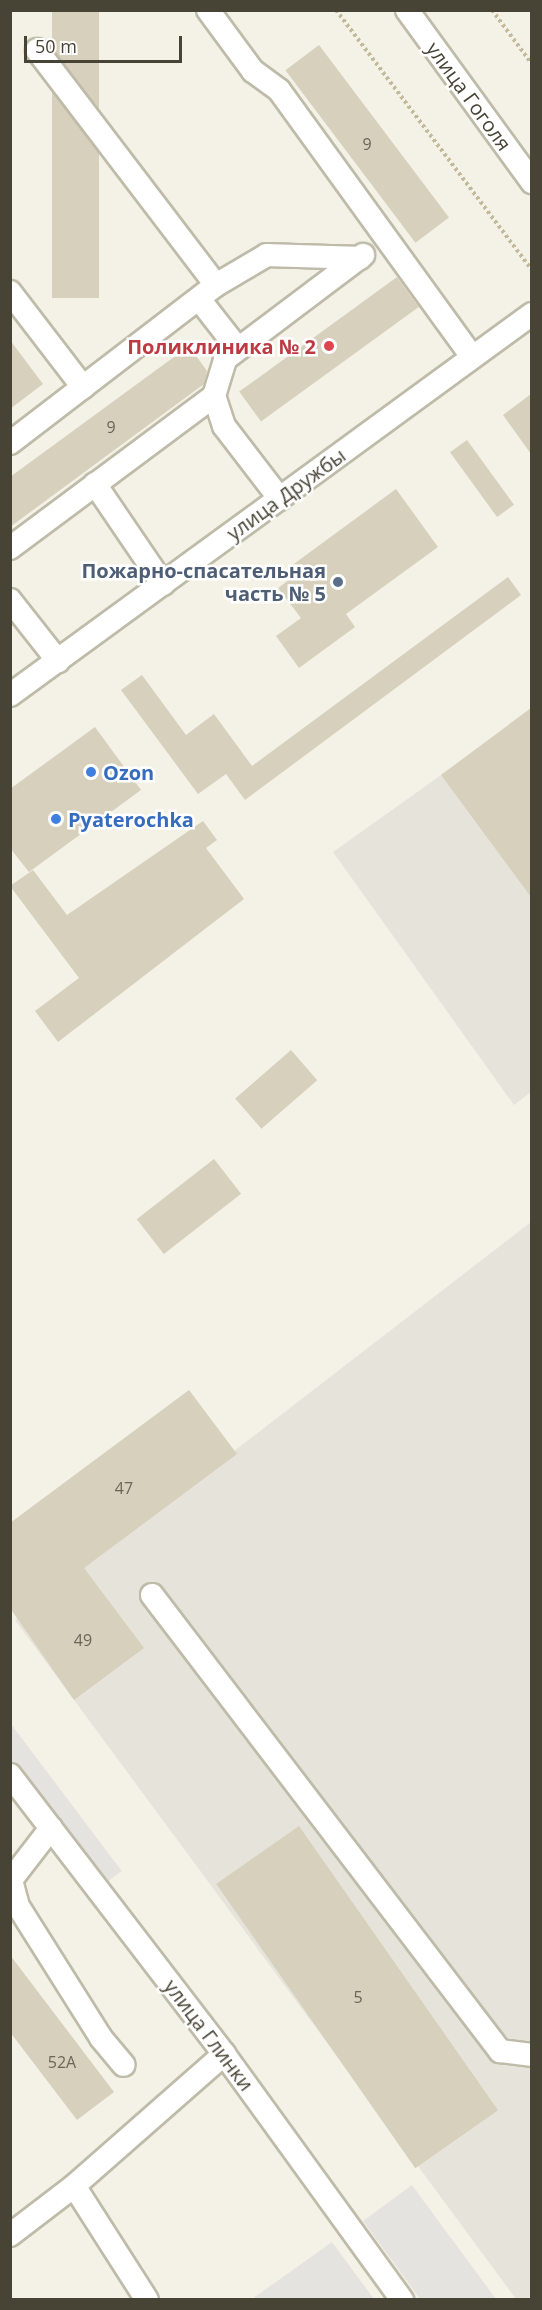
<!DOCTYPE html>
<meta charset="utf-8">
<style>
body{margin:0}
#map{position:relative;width:542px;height:2310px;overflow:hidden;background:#f4f2e7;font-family:"Open Sans",sans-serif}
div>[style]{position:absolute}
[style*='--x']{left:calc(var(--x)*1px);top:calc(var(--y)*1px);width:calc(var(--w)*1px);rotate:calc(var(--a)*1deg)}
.industrial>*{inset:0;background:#e6e3db}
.parking>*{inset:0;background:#e5e3df;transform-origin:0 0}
.building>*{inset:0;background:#d6d0bc;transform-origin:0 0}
.path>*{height:4px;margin-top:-2px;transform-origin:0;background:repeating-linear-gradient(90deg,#c2ba9a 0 3px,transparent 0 6px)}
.roads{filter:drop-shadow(2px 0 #bfbba9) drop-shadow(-2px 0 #bfbba9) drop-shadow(0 2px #bfbba9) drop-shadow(0 -2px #bfbba9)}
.minor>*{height:22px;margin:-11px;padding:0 11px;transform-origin:11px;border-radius:11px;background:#fff}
.dots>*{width:16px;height:16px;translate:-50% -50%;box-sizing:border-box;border:3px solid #fff;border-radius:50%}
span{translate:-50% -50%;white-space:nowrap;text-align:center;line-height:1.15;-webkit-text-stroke:5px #fff;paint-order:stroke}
.number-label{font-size:16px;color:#6b6657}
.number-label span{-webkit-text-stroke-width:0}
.street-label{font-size:20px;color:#474335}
.health-label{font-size:20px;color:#be3a42;font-weight:700}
.right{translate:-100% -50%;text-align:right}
.service-label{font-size:20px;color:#4e5e75;font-weight:700}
.shop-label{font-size:20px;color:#366cbe;font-weight:700}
.left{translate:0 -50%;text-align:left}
.frame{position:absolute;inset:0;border:12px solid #474335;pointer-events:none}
.scale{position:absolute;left:24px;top:36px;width:158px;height:27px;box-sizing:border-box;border:3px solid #474335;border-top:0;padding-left:8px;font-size:18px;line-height:21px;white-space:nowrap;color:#474335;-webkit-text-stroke:4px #fff;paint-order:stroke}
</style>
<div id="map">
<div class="industrial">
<div style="clip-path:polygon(531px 711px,531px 1092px,514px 1105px,333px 852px)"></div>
<div style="clip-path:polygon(531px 1222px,531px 2299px,516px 2299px,15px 1620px)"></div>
</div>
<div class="parking">
<div style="left:11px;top:1724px;width:184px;height:31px;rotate:53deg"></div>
<div style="clip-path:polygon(412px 2185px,496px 2299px,420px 2299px,363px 2221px)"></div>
<div style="clip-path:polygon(332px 2242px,374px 2299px,252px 2299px)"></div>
</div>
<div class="building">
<div style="left:52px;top:10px;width:47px;height:288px"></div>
<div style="left:319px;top:45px;width:216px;height:42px;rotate:53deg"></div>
<div style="left:397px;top:277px;width:37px;height:195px;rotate:54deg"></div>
<div style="clip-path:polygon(10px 340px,43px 384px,10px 409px)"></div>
<div style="clip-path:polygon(189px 346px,207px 371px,204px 384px,10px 527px,10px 477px)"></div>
<div style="clip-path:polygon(531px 394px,531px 454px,503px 415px)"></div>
<div style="left:467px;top:440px;width:80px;height:21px;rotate:54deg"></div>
<div style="clip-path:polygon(396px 489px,438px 547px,346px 614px,355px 627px,299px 668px,276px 636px,301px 618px,278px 588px,293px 577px,287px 569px)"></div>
<div style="clip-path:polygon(508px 577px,521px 595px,245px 800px,226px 774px,198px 794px,121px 690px,142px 675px,186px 735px,214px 714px,252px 766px)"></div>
<div style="clip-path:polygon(531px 708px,531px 897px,441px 775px)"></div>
<div style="clip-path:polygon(95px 727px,141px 790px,29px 872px,10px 848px,10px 789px)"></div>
<div style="clip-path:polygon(203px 821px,217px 840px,206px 848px,244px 899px,58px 1042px,35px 1011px,79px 978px,10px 886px,33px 870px,67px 915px)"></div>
<div style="left:291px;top:1050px;width:40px;height:74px;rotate:49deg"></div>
<div style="left:214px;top:1159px;width:44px;height:98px;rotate:52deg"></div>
<div style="clip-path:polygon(189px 1390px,237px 1454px,84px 1568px,144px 1648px,74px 1700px,10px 1608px,10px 1523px)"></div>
<div style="left:299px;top:1826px;width:347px;height:101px;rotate:55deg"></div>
<div style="clip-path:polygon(10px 1955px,114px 2092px,77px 2120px,10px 2032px)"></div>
</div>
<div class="path">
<div style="--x:336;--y:10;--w:326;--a:53"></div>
<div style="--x:492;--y:10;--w:67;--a:53.5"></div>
</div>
<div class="roads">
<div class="minor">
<div style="--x:208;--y:10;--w:76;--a:53.6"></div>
<div style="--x:253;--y:71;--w:32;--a:36"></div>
<div style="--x:279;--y:90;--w:329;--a:54.1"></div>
<div style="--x:407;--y:10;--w:213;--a:54"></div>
<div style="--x:37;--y:50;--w:295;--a:52.7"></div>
<div style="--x:10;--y:292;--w:120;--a:52.5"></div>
<div style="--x:199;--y:299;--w:63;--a:52"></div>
<div style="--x:10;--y:443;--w:260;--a:-37.5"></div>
<div style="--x:216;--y:285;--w:59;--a:-30.5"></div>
<div style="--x:267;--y:255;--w:93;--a:1.8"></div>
<div style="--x:95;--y:484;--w:121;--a:55.8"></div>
<div style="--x:280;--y:499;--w:92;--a:-127.5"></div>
<div style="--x:224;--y:426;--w:32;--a:-108"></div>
<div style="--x:214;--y:396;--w:39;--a:-73"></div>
<div style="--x:225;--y:359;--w:173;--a:-37"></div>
<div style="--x:10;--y:548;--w:254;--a:-36.7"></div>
<div style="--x:10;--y:600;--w:78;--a:51.8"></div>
<div style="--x:10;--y:695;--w:646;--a:-36.13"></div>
<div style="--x:152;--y:1595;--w:574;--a:52.65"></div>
<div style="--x:500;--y:2051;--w:32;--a:7"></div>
<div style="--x:10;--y:1775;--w:352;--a:52.5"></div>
<div style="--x:224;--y:2054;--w:304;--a:54.1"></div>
<div style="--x:51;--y:1828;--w:66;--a:127.6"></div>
<div style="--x:11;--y:1880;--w:27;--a:75"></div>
<div style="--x:18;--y:1906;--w:156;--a:57.8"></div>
<div style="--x:101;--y:2038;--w:35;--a:50"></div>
<div style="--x:10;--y:2235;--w:81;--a:-37.4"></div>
<div style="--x:147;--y:2300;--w:135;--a:-122.6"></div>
<div style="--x:74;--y:2186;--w:200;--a:-41.3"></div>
</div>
</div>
<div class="dots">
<div style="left:329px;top:346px;background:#e0444e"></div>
<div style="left:338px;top:582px;background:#5c6f8a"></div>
<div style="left:91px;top:772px;background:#3f7fe0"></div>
<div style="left:56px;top:819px;background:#3f7fe0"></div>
</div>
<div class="number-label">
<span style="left:367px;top:144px">9</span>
<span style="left:111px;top:427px">9</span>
<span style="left:124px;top:1488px">47</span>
<span style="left:83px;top:1640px">49</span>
<span style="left:358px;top:1997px">5</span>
<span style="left:62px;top:2062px">52А</span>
</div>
<div class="street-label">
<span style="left:469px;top:96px;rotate:54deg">улица Гоголя</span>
<span style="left:286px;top:494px;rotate:-36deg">улица Дружбы</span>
<span style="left:209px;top:2035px;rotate:53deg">улица Глинки</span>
</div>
<div class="health-label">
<span class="right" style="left:316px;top:346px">Поликлиника № 2</span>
</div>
<div class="service-label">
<span class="right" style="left:326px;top:582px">Пожарно-спасательная<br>часть № 5</span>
</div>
<div class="shop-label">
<span class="left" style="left:103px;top:772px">Ozon</span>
<span class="left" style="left:68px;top:819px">Pyaterochka</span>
</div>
<div class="frame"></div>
<div class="scale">50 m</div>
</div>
